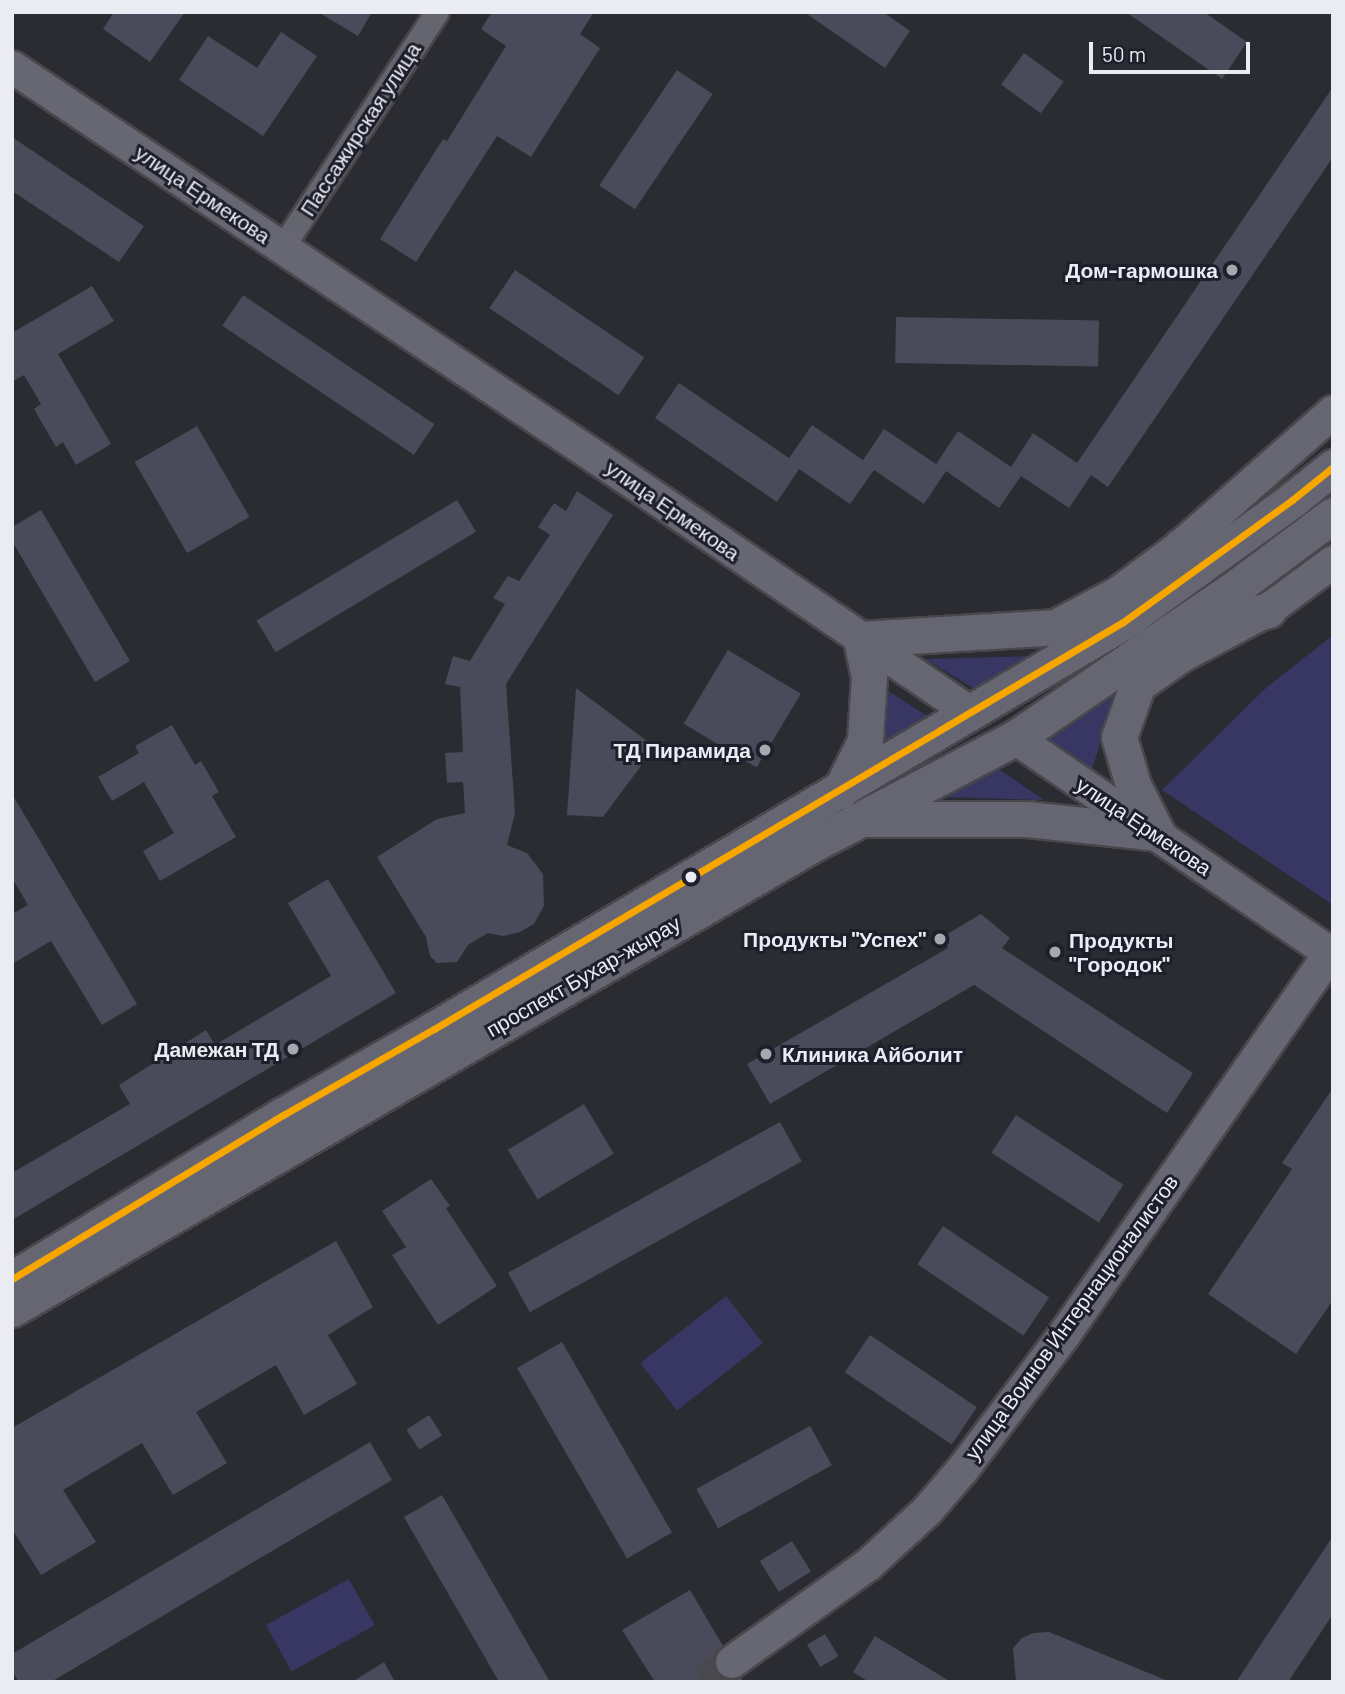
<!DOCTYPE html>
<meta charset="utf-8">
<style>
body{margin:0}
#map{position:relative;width:1345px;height:1694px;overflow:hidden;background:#2b2b32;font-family:Barlow,sans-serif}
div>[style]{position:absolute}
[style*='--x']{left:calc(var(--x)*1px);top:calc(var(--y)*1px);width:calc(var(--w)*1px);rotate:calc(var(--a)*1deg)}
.green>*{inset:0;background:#383663;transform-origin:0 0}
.building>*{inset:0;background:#4a4a5a;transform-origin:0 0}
.secondary-tunnel>*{height:32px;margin-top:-16px;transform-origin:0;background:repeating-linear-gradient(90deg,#48484f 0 32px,transparent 0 48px)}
.roads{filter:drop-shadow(2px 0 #47474c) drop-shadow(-2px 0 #47474c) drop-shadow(0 2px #47474c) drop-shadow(0 -2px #47474c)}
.street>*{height:23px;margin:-11.5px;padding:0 11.5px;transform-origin:11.5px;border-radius:11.5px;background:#64656e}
.secondary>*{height:32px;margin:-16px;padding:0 16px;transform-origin:16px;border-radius:16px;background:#676773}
.primary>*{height:35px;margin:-17.5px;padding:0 17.5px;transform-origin:17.5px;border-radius:17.5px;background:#666672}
.bus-1>*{height:7px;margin:-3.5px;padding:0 3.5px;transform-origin:3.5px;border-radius:3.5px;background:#f7a600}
.dots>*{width:19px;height:19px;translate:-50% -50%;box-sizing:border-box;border:4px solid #1e1f2b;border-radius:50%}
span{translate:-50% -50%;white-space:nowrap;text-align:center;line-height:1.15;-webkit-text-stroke:6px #1e1f2b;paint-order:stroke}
.street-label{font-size:21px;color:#eaebf3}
.poi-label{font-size:21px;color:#eaebf3;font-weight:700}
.right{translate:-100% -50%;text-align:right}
.left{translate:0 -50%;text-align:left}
.frame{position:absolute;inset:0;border:14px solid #eaebf3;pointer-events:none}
.scale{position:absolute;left:1089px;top:42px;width:161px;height:32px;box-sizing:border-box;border:4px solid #eaebf3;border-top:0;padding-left:9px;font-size:21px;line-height:24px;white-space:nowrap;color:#eaebf3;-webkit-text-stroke:5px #1e1f2b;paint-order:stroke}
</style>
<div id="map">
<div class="green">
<div style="clip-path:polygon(1333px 635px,1333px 905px,1162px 790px,1267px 687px)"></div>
<div style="clip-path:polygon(1032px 656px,978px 691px,925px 659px)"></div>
<div style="clip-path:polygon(1117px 686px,1092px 770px,1041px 737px)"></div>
<div style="clip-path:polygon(882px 687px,932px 719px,872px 753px)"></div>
<div style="clip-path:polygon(993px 765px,1044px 800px,939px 797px)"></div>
<div style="left:726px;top:1296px;width:60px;height:109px;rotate:52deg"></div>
<div style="left:349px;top:1579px;width:53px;height:95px;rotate:61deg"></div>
</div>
<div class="building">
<div style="clip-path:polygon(114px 12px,185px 12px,150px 62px,103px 29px)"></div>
<div style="clip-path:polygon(318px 12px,372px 12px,358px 36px)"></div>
<div style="clip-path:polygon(492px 12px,594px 12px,580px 34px,600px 48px,531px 157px,497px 136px,416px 262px,380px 239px,443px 139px,447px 141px,506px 46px,481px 29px)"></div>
<div style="clip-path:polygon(804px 12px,883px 12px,910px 31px,885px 68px)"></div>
<div style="clip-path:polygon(1126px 12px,1204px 12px,1247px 42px,1222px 79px)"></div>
<div style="clip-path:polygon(281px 32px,317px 56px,263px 136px,179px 80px,208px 36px,257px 68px)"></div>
<div style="left:1024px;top:53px;width:49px;height:39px;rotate:36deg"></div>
<div style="left:677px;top:70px;width:43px;height:139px;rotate:34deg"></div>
<div style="clip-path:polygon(1333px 87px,1333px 157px,1108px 487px,1091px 475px,1069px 508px,1021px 476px,999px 508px,946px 471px,924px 504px,874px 470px,850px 504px,799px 469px,777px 502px,655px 418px,679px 383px,789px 458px,812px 425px,863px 460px,884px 429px,936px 464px,958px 431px,1011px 467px,1033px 433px,1077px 463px)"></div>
<div style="clip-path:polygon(12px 137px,144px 226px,119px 262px,12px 191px)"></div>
<div style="left:515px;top:270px;width:156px;height:46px;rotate:34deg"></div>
<div style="clip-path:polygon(92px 286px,114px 321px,58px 354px,111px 444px,76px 465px,63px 442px,56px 447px,34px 409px,41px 404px,24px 375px,12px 382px,12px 333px)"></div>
<div style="left:243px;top:295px;width:231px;height:37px;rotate:34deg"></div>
<div style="left:896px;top:317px;width:203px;height:46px;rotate:1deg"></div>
<div style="left:197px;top:426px;width:105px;height:72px;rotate:60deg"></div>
<div style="clip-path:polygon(577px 491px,613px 515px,506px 684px,515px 813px,507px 845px,527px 853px,543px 874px,544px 906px,534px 924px,520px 932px,503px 936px,488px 933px,468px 945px,457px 962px,437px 963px,430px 956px,426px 937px,377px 857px,437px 819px,465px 813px,463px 782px,447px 783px,445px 753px,463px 752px,460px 687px,445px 684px,453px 656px,470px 661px,505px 604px,493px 598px,508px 576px,519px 581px,550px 535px,538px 527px,554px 503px,566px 511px)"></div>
<div style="left:457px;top:500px;width:37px;height:234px;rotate:59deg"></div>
<div style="clip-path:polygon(41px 510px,130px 661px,95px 682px,12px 541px,12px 527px)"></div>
<div style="left:728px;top:650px;width:85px;height:86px;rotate:31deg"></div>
<div style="clip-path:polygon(576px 688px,655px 747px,603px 817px,567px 815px)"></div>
<div style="clip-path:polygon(172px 725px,195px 765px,201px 761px,219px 792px,212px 796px,236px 837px,160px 881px,143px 851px,174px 833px,144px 782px,112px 801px,98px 777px,139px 753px,135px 746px)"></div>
<div style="clip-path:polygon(12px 794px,137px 1004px,102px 1025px,51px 941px,12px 964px,12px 914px,28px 905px,12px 878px)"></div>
<div style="clip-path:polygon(328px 879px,396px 993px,12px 1220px,12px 1173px,130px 1104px,119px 1085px,206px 1030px,215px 1045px,331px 976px,288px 903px)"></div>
<div style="clip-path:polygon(981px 914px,1010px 938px,1002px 948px,1193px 1073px,1167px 1113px,974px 985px,770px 1104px,747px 1064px,948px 948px,944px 936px)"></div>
<div style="clip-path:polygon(1333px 1088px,1333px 1300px,1296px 1354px,1208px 1294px,1292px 1169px,1282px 1163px)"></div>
<div style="left:584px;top:1104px;width:58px;height:89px;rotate:59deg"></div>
<div style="left:1016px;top:1115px;width:128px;height:45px;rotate:33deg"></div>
<div style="left:780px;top:1122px;width:45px;height:311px;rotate:61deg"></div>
<div style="clip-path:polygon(431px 1179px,450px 1206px,446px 1208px,497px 1286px,438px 1325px,392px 1255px,406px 1247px,382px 1211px)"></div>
<div style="left:943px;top:1226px;width:128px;height:46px;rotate:34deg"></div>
<div style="clip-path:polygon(336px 1241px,373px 1307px,328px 1335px,357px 1384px,304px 1415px,276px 1365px,196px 1412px,227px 1463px,173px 1495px,142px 1443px,63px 1490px,96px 1542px,41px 1575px,12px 1529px,12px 1428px)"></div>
<div style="left:870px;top:1335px;width:129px;height:45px;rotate:34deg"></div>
<div style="left:562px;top:1342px;width:220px;height:52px;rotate:60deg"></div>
<div style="left:429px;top:1415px;width:24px;height:27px;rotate:57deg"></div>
<div style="left:810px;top:1426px;width:45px;height:130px;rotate:61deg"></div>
<div style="clip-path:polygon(370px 1442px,392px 1480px,51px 1682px,19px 1682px,12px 1671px,12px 1654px)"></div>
<div style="left:442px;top:1495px;width:216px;height:44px;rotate:60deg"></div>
<div style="clip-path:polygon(1333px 1536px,1333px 1614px,1288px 1682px,1236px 1682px)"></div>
<div style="left:792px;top:1541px;width:36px;height:38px;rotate:58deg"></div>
<div style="clip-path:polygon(690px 1590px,723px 1646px,715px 1655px,717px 1672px,725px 1679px,741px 1677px,744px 1682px,655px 1682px,622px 1630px)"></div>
<div style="clip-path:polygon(1049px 1632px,1168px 1681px,1168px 1682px,1016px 1682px,1013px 1648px,1022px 1638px,1033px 1633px)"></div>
<div style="left:825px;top:1634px;width:26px;height:21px;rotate:59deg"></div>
<div style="clip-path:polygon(875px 1636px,951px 1682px,869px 1682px,853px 1672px)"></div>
<div style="clip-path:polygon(384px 1662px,395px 1682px,352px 1682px)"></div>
</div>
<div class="secondary-tunnel">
<div style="--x:703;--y:1682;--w:35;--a:-35"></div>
</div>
<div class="roads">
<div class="street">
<div style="--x:283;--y:246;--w:280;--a:-56.7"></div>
</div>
<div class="secondary">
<div style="--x:12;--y:67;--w:707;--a:33.76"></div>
<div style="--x:600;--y:460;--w:450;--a:34.3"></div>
<div style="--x:1056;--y:626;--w:70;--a:-28"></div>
<div style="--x:1118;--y:593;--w:79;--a:-36.7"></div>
<div style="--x:1181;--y:546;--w:203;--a:-41.4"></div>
<div style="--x:1135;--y:689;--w:57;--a:-35.1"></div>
<div style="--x:1182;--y:656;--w:98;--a:-28.1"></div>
<div style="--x:1268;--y:610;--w:81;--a:-36.4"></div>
<div style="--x:1015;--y:738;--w:385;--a:34.3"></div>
<div style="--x:732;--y:1662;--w:167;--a:-35.5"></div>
<div style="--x:868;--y:1565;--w:80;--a:-42.5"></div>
<div style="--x:927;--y:1511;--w:55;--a:-49.4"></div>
<div style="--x:963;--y:1469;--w:168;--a:-53"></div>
<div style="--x:1064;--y:1335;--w:465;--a:-55.1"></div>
</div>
<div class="primary">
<div style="--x:1149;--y:589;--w:54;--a:-53.3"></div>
<div style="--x:1183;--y:635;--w:89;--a:-16.4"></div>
<div style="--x:1152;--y:644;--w:99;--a:109.5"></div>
<div style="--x:1119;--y:737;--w:50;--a:73.7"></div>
<div style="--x:1133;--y:785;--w:54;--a:63.4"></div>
<div style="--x:840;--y:791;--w:56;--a:-63.4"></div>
<div style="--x:865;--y:741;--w:64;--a:-86.4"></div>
<div style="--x:869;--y:677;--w:39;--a:-102"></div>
<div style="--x:861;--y:639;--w:258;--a:-3.5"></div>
<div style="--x:864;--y:819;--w:163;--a:0"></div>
<div style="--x:1027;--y:819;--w:131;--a:6.1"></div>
<div style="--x:12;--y:1279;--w:317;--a:-31.2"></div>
<div style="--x:283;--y:1115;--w:174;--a:-29.7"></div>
<div style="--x:434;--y:1029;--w:800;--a:-30.57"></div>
<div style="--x:1123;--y:622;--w:208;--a:-35.8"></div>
<div style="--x:1292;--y:500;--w:53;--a:-38.8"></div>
<div style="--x:12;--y:1309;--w:928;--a:-30.13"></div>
<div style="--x:815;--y:843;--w:226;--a:-27.7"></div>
<div style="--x:1015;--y:738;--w:271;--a:-34.3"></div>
<div style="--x:1239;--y:585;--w:117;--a:-36.7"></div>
</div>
</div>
<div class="bus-1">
<div style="--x:12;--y:1279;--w:317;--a:-31.2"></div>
<div style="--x:283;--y:1115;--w:174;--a:-29.7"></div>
<div style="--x:434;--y:1029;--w:800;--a:-30.57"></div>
<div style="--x:1123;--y:622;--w:208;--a:-35.8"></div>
<div style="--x:1292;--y:500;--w:53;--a:-38.8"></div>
</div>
<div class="dots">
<div style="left:1232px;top:270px;background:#a7a8af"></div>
<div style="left:765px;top:750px;background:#a7a8af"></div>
<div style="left:691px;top:877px;background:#eaebf3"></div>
<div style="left:940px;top:939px;background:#a7a8af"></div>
<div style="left:1055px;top:952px;background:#a7a8af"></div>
<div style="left:293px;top:1049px;background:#a7a8af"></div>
<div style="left:766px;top:1054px;background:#a7a8af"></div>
</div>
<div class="street-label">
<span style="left:360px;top:129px;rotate:-57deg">Пассажирская улица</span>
<span style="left:203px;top:194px;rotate:34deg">улица Ермекова</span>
<span style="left:673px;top:510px;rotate:35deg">улица Ермекова</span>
<span style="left:1144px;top:826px;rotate:34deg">улица Ермекова</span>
<span style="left:583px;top:976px;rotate:-30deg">проспект Бухар-жырау</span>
<span style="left:1071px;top:1317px;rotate:-54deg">улица Воинов Интернационалистов</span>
</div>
<div class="poi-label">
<span class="right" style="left:1218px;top:270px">Дом-гармошка</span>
<span class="right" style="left:751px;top:750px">ТД Пирамида</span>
<span class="right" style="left:926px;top:939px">Продукты "Успех"</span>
<span class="left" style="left:1069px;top:952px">Продукты<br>"Городок"</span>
<span class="right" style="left:279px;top:1049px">Дамежан ТД</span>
<span class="left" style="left:782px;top:1054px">Клиника Айболит</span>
</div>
<div class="frame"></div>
<div class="scale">50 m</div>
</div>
